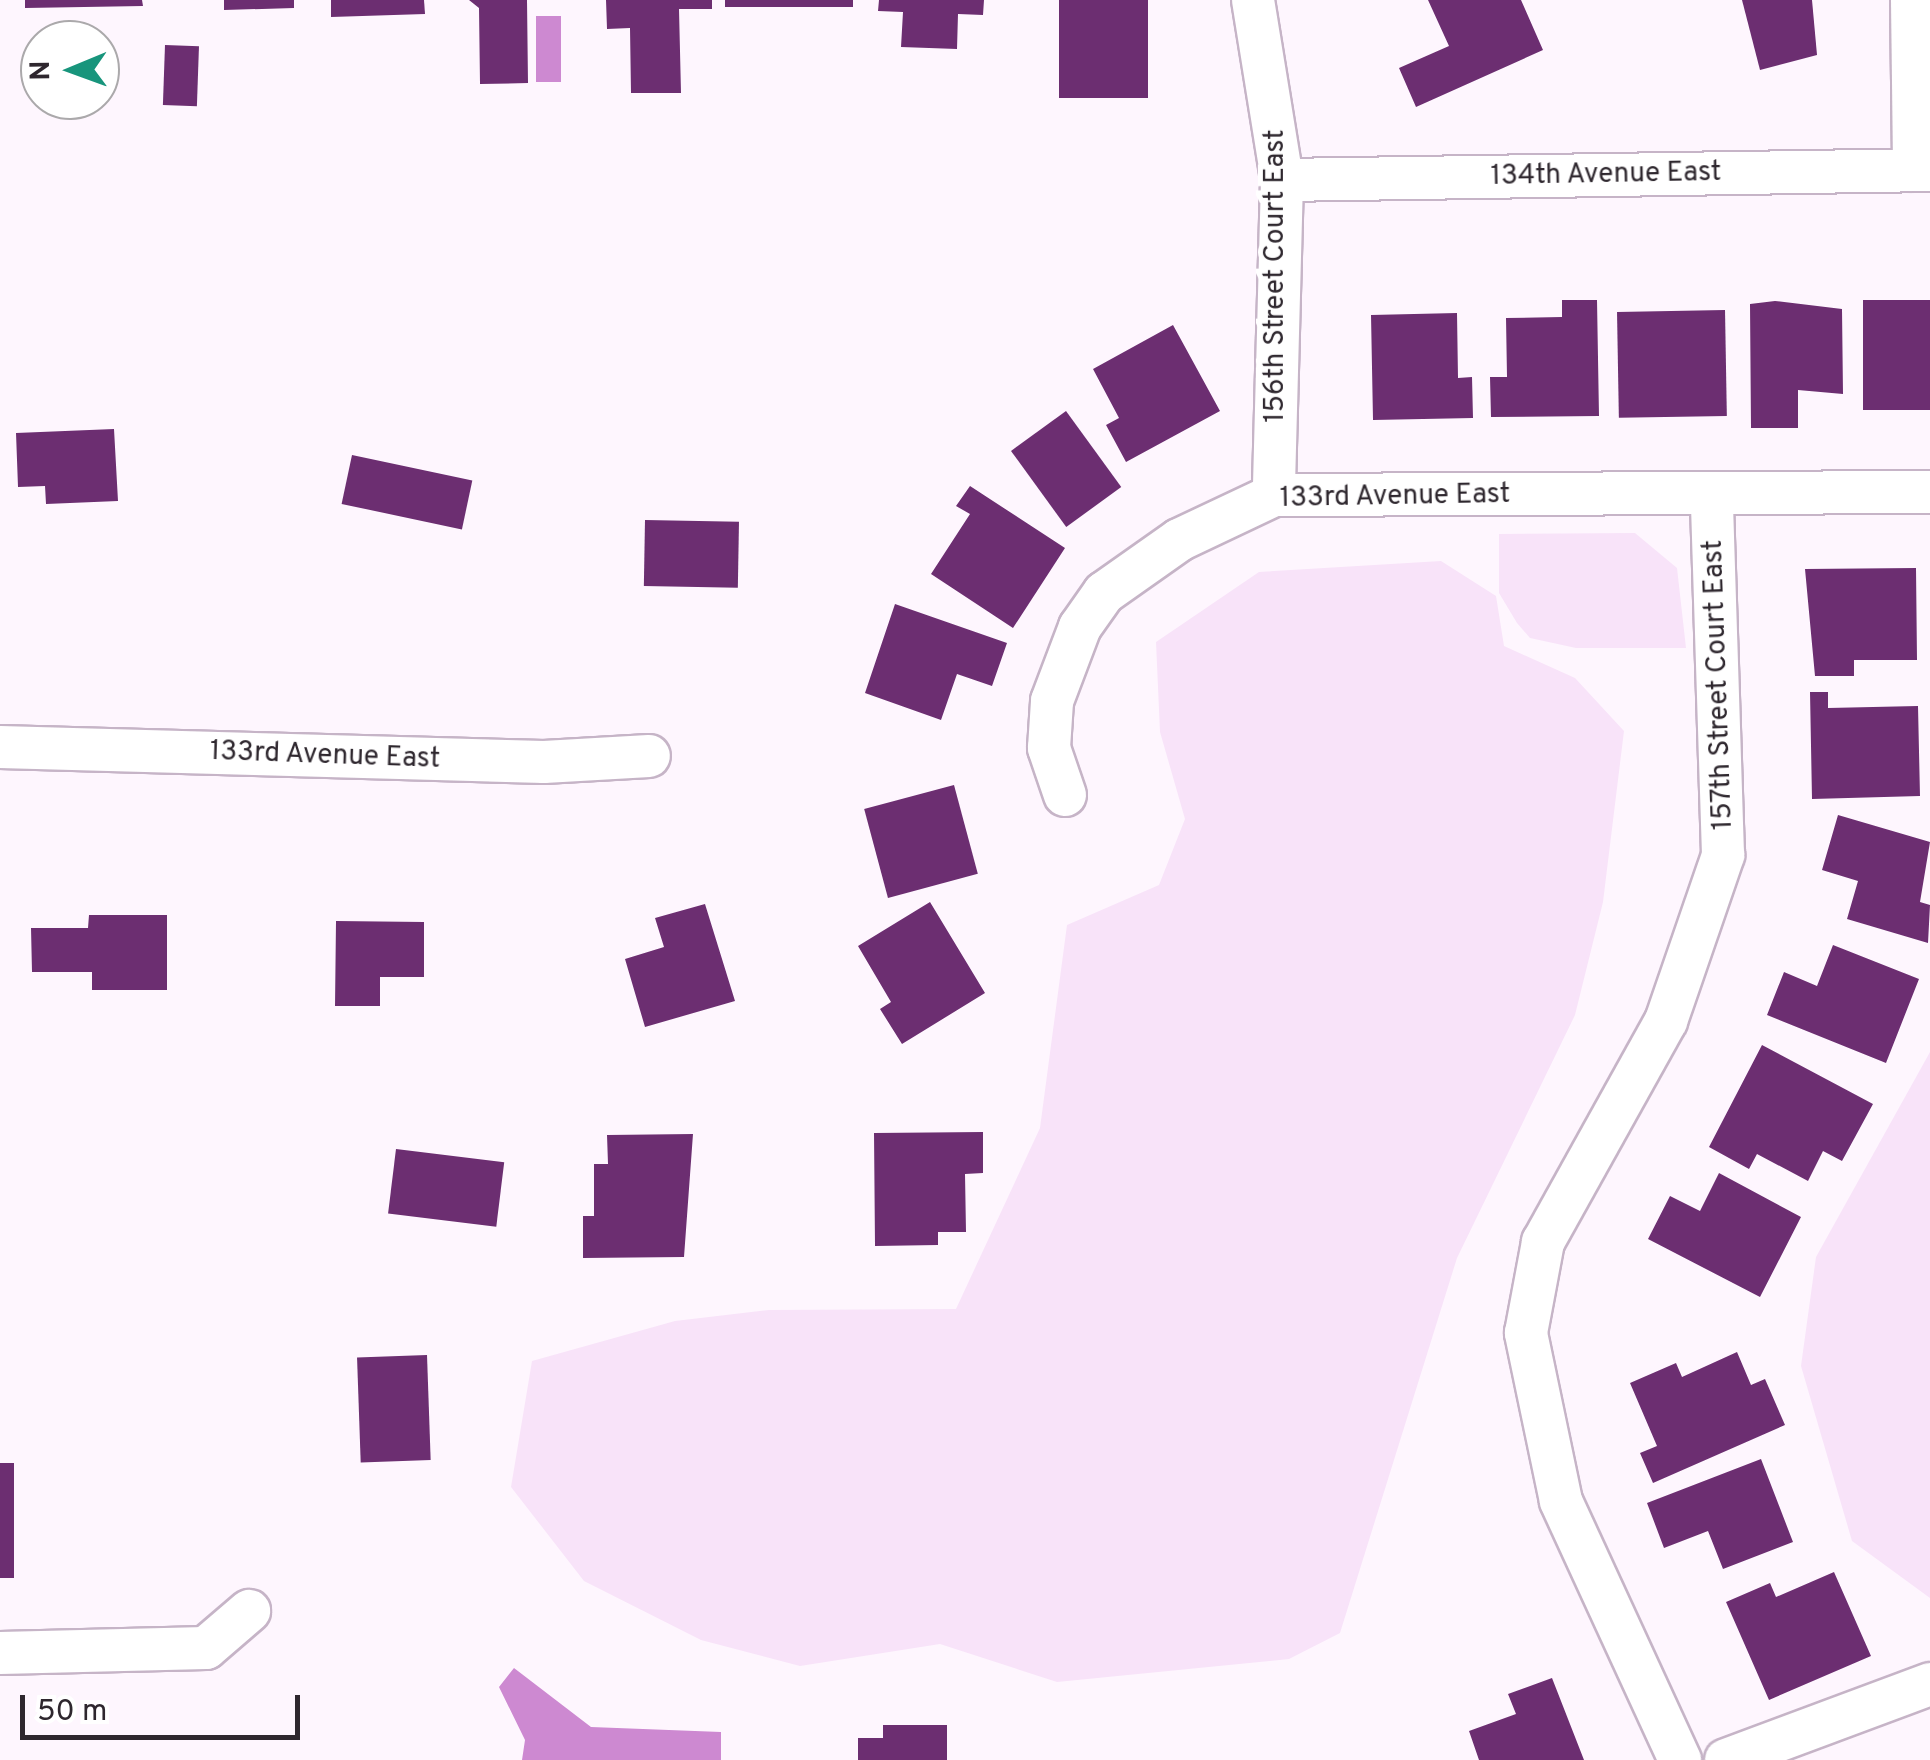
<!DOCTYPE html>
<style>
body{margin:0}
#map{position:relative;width:1930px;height:1760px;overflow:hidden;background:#fef6fe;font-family:Overpass,sans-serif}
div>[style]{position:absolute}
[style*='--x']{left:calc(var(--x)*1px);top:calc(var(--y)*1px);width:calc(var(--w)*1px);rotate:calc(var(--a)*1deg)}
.green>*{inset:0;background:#f8e3f9}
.water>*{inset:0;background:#cd89d1;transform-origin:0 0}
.building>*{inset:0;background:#6c2e71;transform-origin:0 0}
.roads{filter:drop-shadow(2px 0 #c6b4c7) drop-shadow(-2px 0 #c6b4c7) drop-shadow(0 2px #c6b4c7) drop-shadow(0 -2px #c6b4c7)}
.street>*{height:42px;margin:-21px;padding:0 21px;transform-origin:21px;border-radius:21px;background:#fff}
span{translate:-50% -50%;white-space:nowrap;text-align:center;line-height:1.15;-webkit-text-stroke:10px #fff;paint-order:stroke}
.street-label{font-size:28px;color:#2e272e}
.north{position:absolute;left:20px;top:20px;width:100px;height:100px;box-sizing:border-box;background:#fff;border:2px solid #aba9ab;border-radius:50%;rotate:269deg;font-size:28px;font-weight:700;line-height:40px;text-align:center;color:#2e272e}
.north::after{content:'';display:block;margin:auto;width:35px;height:45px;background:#18957c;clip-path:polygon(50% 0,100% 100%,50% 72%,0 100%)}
.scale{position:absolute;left:20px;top:1695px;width:280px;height:45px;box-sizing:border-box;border:5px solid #2e272e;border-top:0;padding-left:12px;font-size:30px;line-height:35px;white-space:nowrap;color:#2e272e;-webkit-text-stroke:8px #fff;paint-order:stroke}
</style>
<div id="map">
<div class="green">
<div style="clip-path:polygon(1635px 533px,1677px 568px,1686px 648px,1576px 648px,1530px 638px,1517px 623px,1499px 593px,1499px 534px)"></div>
<div style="clip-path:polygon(1441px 561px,1496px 596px,1504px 646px,1575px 678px,1624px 731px,1603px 902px,1575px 1015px,1457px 1258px,1340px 1633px,1289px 1659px,1057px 1682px,940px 1644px,800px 1666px,701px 1640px,584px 1581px,511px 1487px,532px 1361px,675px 1321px,769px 1310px,956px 1309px,1040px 1128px,1067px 925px,1159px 885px,1185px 819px,1160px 732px,1156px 642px,1259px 572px)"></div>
<div style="clip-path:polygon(1930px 1052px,1930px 1598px,1852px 1541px,1801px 1366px,1816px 1257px)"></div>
</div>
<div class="water">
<div style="left:536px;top:16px;width:25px;height:66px"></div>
<div style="clip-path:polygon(514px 1668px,591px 1727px,721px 1732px,721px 1760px,522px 1760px,525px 1740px,499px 1687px)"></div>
</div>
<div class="building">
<div style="clip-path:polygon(25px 0,142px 0,143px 6px,25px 8px)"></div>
<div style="clip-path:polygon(224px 0,294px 0,294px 8px,224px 10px)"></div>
<div style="clip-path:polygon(331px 0,424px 0,425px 14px,331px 17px)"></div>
<div style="clip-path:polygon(469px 0,527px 0,528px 83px,480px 84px,479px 8px)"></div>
<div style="clip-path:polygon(606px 0,712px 0,712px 9px,679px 9px,681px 93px,631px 93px,630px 28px,607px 29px)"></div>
<div style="left:725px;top:0;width:128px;height:7px"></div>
<div style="clip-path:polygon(879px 0,984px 0,983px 15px,958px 14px,957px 49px,901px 47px,903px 12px,878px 11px)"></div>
<div style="left:1059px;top:0;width:89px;height:98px"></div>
<div style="clip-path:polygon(1428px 0,1521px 0,1543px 50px,1416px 107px,1399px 68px,1449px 46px)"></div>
<div style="clip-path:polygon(1742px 0,1812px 0,1817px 55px,1760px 70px)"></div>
<div style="left:165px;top:45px;width:34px;height:60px;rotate:2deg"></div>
<div style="clip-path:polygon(1562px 300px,1597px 300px,1599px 416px,1491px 417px,1490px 377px,1507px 377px,1506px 318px,1562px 317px)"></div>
<div style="left:1930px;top:300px;width:110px;height:67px;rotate:90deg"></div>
<div style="clip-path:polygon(1775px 301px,1842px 309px,1843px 394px,1798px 390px,1798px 428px,1751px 428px,1750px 304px)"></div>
<div style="left:1725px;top:310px;width:106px;height:108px;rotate:89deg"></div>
<div style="clip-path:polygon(1457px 313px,1458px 378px,1472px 377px,1473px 418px,1373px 420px,1371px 315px)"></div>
<div style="clip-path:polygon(1173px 325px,1220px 411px,1126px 462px,1106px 425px,1119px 418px,1093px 369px)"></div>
<div style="left:1066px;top:411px;width:94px;height:68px;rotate:54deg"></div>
<div style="clip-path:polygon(114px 429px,118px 501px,46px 504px,45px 486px,18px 487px,16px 433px)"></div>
<div style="left:352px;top:455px;width:123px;height:50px;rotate:12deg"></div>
<div style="clip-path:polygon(970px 486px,1065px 548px,1013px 628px,931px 574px,970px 514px,956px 506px)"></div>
<div style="left:645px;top:520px;width:94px;height:66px;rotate:1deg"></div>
<div style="clip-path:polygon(1916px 568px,1917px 660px,1854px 660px,1854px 676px,1815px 676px,1805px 569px)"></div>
<div style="clip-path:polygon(895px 604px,1007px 643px,992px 686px,957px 674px,941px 720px,865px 693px)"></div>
<div style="clip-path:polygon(1810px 692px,1828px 692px,1828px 708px,1918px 706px,1920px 796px,1812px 799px)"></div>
<div style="left:954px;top:785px;width:92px;height:93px;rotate:75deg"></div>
<div style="clip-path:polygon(1838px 815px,1930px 842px,1920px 902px,1930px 905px,1928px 943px,1847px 919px,1858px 881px,1822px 870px)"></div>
<div style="clip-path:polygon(930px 902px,985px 993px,902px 1044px,880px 1009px,891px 1002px,858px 946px)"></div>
<div style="clip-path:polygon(705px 904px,735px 1001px,645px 1027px,625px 959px,664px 947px,655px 918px)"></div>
<div style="clip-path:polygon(89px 915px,167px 915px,167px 990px,92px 990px,92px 972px,32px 972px,31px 928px,88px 928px)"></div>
<div style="clip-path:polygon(336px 921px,424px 922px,424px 977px,380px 977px,380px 1006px,335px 1006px)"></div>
<div style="clip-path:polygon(1833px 945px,1919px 979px,1886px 1063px,1767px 1015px,1784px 972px,1817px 986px)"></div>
<div style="clip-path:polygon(1762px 1045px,1873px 1104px,1842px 1161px,1823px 1151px,1808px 1181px,1757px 1154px,1749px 1169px,1709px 1147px)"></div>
<div style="clip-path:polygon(983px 1132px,983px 1173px,965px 1174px,966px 1232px,938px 1232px,938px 1245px,875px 1246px,874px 1133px)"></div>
<div style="clip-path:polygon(693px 1134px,684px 1257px,583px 1258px,583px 1216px,594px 1216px,594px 1164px,608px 1164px,607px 1135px)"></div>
<div style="left:396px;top:1149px;width:109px;height:65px;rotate:7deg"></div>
<div style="clip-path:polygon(1719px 1173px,1801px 1217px,1760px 1297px,1648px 1239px,1670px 1196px,1700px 1211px)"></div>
<div style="clip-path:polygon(1737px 1352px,1751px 1385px,1765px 1379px,1785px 1425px,1653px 1483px,1640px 1453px,1657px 1446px,1630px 1383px,1676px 1363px,1682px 1377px)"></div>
<div style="left:427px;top:1355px;width:105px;height:70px;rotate:88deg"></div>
<div style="clip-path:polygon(1761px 1459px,1793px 1542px,1723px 1569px,1708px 1531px,1664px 1548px,1647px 1503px)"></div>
<div style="left:0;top:1463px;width:14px;height:115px"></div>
<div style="clip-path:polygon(1834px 1572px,1871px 1656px,1769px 1700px,1726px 1602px,1770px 1583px,1776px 1597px)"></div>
<div style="clip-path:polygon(1552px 1678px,1584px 1760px,1479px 1760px,1469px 1731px,1516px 1714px,1508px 1694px)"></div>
<div style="clip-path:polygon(883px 1725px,947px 1725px,947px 1760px,858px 1760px,858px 1738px,883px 1738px)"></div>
</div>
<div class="roads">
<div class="street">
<div style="--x:1253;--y:0;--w:182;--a:80.8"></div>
<div style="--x:1282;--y:180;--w:315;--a:91.5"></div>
<div style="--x:1912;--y:0;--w:170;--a:89.3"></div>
<div style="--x:1282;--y:180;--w:648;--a:-0.88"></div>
<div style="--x:0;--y:747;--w:544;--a:1.58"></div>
<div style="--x:544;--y:762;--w:105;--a:-3.3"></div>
<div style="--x:1065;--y:795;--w:50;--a:-108.8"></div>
<div style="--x:1049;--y:748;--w:47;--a:-86.3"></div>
<div style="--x:1052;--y:701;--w:79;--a:-69.3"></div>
<div style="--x:1080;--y:627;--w:42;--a:-54.8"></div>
<div style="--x:1104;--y:593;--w:92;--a:-35.2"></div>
<div style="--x:1179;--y:540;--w:105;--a:-25.3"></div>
<div style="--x:1274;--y:495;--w:656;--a:-0.26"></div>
<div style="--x:0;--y:1653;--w:206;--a:-1.4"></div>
<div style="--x:206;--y:1648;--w:57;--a:-40.7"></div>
<div style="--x:1680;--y:1760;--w:285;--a:-114.7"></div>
<div style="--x:1561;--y:1501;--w:172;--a:-101.8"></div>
<div style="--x:1526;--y:1333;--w:93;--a:-79.4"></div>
<div style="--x:1543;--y:1242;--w:253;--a:-60.9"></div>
<div style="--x:1666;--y:1021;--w:176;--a:-71"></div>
<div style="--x:1723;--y:855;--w:357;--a:-91.8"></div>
<div style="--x:1726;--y:1760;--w:218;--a:-20.4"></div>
</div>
</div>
<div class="street-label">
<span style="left:1606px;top:175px;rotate:-1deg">134th Avenue East</span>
<span style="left:1276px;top:276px;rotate:-90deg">156th Street Court East</span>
<span style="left:1395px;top:497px;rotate:-1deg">133rd Avenue East</span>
<span style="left:1719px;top:685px;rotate:-92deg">157th Street Court East</span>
<span style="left:325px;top:756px;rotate:2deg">133rd Avenue East</span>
</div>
<div class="north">N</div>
<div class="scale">50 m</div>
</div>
